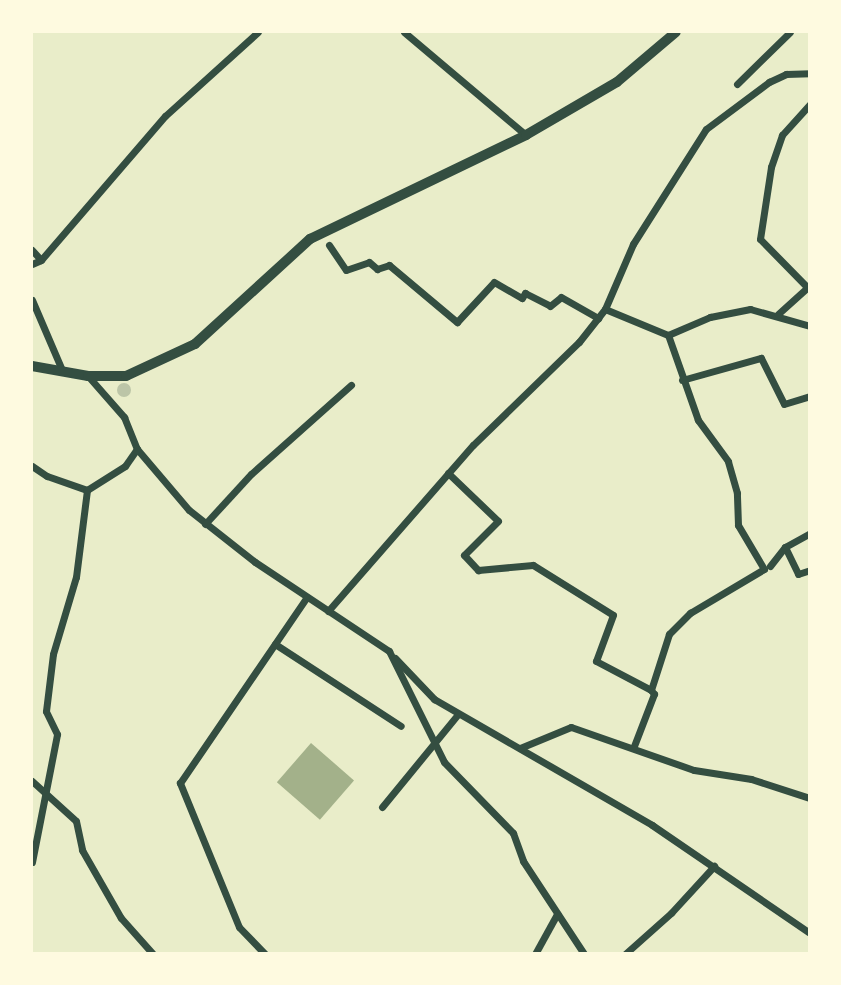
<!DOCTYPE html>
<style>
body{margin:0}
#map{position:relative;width:841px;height:985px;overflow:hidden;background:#e9edc9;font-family:"Work Sans",sans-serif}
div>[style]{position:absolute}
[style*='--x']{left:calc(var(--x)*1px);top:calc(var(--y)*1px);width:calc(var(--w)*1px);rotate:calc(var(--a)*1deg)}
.water>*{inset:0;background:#a3b18a;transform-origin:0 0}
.building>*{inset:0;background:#bcc5a7}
.round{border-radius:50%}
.minor>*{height:7px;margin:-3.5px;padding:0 3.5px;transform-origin:3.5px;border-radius:3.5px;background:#344e41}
.secondary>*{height:10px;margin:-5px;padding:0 5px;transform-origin:5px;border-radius:5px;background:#344e41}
span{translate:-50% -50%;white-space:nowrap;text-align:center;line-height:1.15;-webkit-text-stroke:5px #fefae0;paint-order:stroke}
.frame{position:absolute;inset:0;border:33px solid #fefae0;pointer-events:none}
</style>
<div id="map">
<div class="water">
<div style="left:311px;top:743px;width:57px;height:52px;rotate:41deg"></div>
</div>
<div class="building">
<div class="round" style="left:117px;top:383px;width:14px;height:14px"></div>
</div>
<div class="minor">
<div style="--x:404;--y:32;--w:160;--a:40.2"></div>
<div style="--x:737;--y:84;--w:74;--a:-44.5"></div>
<div style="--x:329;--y:245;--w:30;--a:56"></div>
<div style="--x:346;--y:270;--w:24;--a:-19"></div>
<div style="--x:369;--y:262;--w:11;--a:41"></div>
<div style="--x:377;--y:269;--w:13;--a:-18"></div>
<div style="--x:389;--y:265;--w:89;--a:40"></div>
<div style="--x:457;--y:322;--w:54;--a:-47.2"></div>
<div style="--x:494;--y:282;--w:32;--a:30"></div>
<div style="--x:522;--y:298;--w:6;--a:-59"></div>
<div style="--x:525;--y:293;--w:28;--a:27"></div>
<div style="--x:550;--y:306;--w:14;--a:-39"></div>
<div style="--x:561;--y:297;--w:43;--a:29.6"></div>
<div style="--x:32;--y:250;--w:13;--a:48"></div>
<div style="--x:32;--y:264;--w:10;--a:-24"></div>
<div style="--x:41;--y:260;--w:190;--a:-49.3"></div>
<div style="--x:165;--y:116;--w:125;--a:-42.1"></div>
<div style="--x:807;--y:287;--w:67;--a:-134.4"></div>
<div style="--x:760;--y:239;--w:73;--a:-81.3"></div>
<div style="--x:771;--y:167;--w:34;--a:-71"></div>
<div style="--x:782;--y:135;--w:42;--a:-47.9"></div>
<div style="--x:32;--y:300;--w:76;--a:66.8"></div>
<div style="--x:605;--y:309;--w:68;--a:22.4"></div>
<div style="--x:668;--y:335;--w:46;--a:-23.2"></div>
<div style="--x:710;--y:317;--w:41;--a:-11.3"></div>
<div style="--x:750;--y:309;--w:62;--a:15.8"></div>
<div style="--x:778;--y:314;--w:42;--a:-42.1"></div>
<div style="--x:88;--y:376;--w:55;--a:48.7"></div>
<div style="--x:124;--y:417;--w:35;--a:68"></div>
<div style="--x:137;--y:449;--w:80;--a:49.6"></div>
<div style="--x:189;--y:510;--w:84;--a:38.2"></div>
<div style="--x:255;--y:562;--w:161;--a:33.6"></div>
<div style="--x:389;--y:651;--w:124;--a:63.6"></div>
<div style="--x:444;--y:762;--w:99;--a:45.8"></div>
<div style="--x:513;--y:833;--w:30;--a:70"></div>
<div style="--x:523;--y:861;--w:111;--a:56.7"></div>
<div style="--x:682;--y:380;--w:82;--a:-15.6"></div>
<div style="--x:761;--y:358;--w:51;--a:63.4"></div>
<div style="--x:784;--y:404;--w:27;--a:-17"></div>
<div style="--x:32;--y:466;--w:18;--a:34"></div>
<div style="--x:47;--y:476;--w:42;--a:19.3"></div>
<div style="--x:448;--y:473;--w:69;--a:43.8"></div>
<div style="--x:498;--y:521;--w:48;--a:135"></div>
<div style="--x:464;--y:555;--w:21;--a:47"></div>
<div style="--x:478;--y:570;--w:55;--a:-5.2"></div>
<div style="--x:533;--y:565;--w:94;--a:32"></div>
<div style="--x:613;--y:615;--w:49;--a:110.3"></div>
<div style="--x:596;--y:661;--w:62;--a:27.8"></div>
<div style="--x:205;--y:524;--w:68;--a:-47.4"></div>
<div style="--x:251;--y:474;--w:134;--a:-41.7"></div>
<div style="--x:785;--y:547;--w:30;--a:64"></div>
<div style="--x:798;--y:574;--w:13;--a:-18"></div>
<div style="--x:770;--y:566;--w:24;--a:-52"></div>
<div style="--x:785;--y:547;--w:29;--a:-29"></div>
<div style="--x:328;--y:611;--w:220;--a:-48.9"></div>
<div style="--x:473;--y:445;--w:148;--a:-44.2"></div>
<div style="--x:579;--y:342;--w:42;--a:-51.8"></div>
<div style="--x:605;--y:309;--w:71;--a:-66.7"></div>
<div style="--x:633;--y:244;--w:136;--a:-57.6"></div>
<div style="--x:706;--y:129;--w:79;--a:-36.7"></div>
<div style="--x:769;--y:82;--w:19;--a:-25"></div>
<div style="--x:786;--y:74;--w:24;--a:-2"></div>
<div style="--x:275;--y:644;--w:150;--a:33.1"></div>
<div style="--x:395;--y:658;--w:57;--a:46.4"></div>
<div style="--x:434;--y:699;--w:252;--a:30"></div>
<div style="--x:652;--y:825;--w:191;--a:34.4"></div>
<div style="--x:634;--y:746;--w:56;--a:-69"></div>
<div style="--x:654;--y:694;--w:5;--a:-127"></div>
<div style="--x:651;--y:690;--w:59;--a:-72.2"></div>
<div style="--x:669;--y:634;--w:30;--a:-45"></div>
<div style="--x:690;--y:613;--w:86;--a:-30.7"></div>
<div style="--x:764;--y:569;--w:51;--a:-120.6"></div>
<div style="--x:738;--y:525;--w:32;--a:-92"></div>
<div style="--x:737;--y:493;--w:33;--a:-106"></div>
<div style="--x:728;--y:461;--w:51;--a:-126.2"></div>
<div style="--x:698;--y:420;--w:90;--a:-109.4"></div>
<div style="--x:520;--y:748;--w:55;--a:-22.4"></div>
<div style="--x:571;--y:727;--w:130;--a:19.3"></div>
<div style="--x:694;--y:770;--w:58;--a:9"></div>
<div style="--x:751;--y:779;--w:62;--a:17.9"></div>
<div style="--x:32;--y:781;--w:59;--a:42.3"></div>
<div style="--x:76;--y:821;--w:30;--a:78"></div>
<div style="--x:82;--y:850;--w:78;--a:60.2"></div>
<div style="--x:121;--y:918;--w:48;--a:48.4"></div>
<div style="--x:382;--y:807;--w:120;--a:-50.7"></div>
<div style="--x:32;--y:862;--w:130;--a:-78.9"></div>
<div style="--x:57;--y:734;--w:25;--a:-116"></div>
<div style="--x:46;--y:711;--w:57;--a:-83"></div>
<div style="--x:53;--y:654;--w:80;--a:-73.4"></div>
<div style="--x:76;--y:577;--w:88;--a:-82.8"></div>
<div style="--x:87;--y:490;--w:45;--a:-32.3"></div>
<div style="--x:125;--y:466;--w:21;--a:-55"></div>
<div style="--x:265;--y:954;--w:37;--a:-134"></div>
<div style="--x:239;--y:927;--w:156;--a:-112.3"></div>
<div style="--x:180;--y:783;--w:225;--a:-55.7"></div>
<div style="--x:535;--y:954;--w:46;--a:-61.2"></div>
<div style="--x:625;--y:954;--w:62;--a:-41.7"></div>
<div style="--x:671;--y:913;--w:64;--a:-47.5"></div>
</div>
<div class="secondary">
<div style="--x:32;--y:366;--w:57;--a:10.1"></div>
<div style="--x:88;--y:376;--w:38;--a:0"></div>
<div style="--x:126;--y:376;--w:76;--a:-24.9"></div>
<div style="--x:195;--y:344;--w:156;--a:-42.4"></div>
<div style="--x:310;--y:239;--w:240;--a:-25.7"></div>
<div style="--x:526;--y:135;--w:105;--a:-30.2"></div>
<div style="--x:617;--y:82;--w:77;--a:-40.3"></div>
</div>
<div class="frame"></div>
</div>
